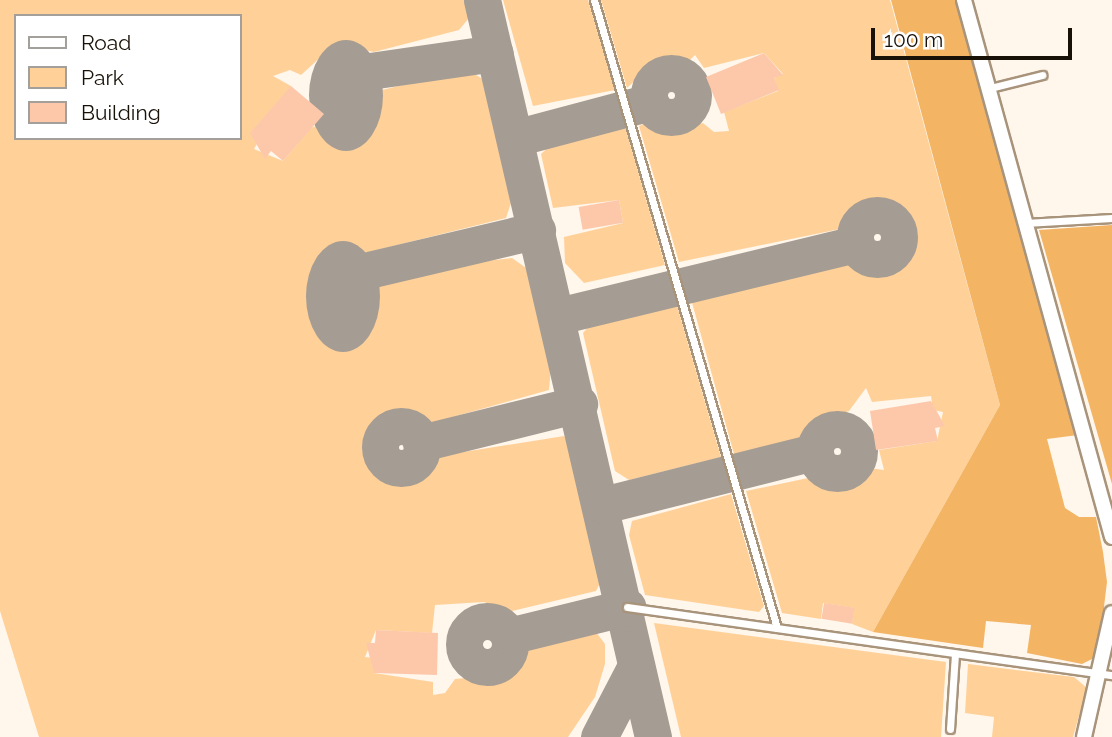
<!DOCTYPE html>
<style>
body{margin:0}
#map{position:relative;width:1112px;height:737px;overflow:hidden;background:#fff6ec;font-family:Raleway,sans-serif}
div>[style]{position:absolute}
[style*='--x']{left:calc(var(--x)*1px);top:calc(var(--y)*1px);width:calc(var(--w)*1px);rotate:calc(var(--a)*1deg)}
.green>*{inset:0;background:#ffd199}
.forest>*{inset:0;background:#f3b464}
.taxiway>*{height:37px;margin:-18.5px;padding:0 18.5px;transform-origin:18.5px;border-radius:18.5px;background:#a59c93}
.taxiway>.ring{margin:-18.5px;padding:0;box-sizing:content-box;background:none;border:37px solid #a59c93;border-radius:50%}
.building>*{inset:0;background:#fdc8aa;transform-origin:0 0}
.roads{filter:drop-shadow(2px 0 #a8937b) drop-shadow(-2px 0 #a8937b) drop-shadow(0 2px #a8937b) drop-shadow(0 -2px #a8937b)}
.lane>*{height:7px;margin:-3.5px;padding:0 3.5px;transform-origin:3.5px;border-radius:3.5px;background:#fff}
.street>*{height:14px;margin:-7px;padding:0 7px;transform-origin:7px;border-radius:7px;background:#fff}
span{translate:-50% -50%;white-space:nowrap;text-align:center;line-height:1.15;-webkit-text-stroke:6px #fff;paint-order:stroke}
.legend{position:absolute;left:14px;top:14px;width:228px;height:126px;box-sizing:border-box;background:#fff;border:2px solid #a3a09c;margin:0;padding:9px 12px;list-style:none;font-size:21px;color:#181108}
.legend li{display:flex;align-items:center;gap:14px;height:35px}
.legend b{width:35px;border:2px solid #a3a09c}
.scale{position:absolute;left:871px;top:28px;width:201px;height:32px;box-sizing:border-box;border:4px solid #181108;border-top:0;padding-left:9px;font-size:21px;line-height:24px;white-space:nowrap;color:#181108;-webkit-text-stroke:5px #fff;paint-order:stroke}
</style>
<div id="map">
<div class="green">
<div style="clip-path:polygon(evenodd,0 0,465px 0,469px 18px,459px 30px,374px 52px,335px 44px,301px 75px,290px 70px,273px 76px,291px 86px,254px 149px,283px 161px,311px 128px,326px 122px,335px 130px,343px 115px,363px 109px,382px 90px,467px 69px,484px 80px,511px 203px,506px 218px,365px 253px,331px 245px,309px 279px,323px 303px,353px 308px,372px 285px,477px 262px,512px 258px,529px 270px,551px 366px,549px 390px,424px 425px,390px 417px,372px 436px,369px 463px,406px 480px,432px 457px,564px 436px,571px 444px,600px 583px,596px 591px,508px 612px,484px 602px,435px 605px,432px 633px,376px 630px,365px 657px,375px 658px,374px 673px,433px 682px,433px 695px,445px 693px,455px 679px,488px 676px,506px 666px,516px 651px,596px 632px,605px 644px,605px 664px,595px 697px,568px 737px,39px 737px,0 611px,0 0,16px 16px,240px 16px,240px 138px,16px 138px,16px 16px)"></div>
<div style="clip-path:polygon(503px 0,588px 0,615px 90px,533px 106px)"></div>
<div style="clip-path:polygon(601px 0,890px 0,1000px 405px,873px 632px,852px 624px,854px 608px,823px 603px,821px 619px,782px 613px,746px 491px,808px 478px,843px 487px,869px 468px,884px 470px,879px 450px,937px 441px,943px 412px,933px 410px,931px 396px,872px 402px,866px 388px,849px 411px,810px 425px,799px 438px,734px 454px,691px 299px,853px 260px,883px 268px,902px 255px,911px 233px,907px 221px,896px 210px,872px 204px,845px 228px,679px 262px,639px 126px,649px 122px,656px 130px,681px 130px,703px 123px,714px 132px,729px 131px,724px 112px,778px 91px,774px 78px,783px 74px,764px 53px,704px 68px,695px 55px,687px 63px,656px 61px,627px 88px)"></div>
<div style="clip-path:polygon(625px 126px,665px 265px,584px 283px,565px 263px,564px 237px,623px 223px,619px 200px,553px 208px,541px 154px,553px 143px)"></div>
<div style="clip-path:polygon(676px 302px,721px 457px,629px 480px,615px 471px,583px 333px,594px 320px)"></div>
<div style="clip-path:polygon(731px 494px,764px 606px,759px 612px,645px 595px,629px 535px,632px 521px)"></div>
<div style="clip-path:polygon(654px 623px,946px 662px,941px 737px,681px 737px)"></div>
<div style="clip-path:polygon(968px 664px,1074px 677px,1087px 688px,1073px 737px,992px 737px,994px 717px,965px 713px)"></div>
</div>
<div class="forest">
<div style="clip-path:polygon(891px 0,955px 0,1078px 435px,1047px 439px,1065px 508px,1079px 517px,1096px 517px,1103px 552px,1107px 582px,1098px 656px,1082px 664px,1027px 653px,1031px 625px,986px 621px,983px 648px,873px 632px,1000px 405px)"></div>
<div style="clip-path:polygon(1112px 225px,1112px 484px,1039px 230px)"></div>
</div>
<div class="taxiway">
<div style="--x:482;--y:0;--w:757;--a:76.94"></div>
<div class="ring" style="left:327px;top:58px;width:-1px;height:-1px"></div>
<div style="--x:363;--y:72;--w:133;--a:-8.2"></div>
<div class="ring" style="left:649px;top:73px;width:7px;height:7px"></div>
<div style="--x:515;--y:138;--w:140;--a:-14.9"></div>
<div class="ring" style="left:855px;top:215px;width:7px;height:7px"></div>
<div class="ring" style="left:324px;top:259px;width:-1px;height:-1px"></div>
<div style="--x:360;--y:272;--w:182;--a:-13.3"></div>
<div style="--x:558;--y:316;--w:306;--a:-13.6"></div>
<div class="ring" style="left:380px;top:426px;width:5px;height:5px"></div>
<div class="ring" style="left:815px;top:429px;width:7px;height:7px"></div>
<div style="--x:421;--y:443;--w:163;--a:-13.9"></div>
<div style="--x:603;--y:505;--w:218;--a:-14.1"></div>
<div class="ring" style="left:464px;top:621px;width:9px;height:9px"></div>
<div style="--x:509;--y:636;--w:122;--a:-13.8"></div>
<div style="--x:599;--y:737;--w:80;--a:-62.5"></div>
</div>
<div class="building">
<div style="clip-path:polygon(764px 53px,783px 75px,774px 78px,779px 90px,721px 114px,706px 77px)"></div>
<div style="clip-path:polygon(291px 86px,324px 114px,283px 161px,271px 151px,265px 159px,250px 133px)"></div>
<div style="left:619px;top:200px;width:23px;height:41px;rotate:80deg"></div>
<div style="clip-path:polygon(931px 401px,945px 426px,935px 428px,938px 441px,876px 450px,870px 411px)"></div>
<div style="left:824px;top:603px;width:31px;height:16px;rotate:9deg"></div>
<div style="clip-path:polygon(376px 630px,438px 633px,437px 675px,374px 673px,366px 643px,375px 643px)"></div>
</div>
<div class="roads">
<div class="lane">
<div style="--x:594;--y:0;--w:654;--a:73.75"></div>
<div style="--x:990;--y:88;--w:54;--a:-14"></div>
<div style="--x:1025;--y:223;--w:87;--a:-3.3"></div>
<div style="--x:627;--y:607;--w:490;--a:8"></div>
<div style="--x:950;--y:729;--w:75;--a:-86.2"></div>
</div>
<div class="street">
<div style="--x:964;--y:0;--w:557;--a:74.59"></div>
<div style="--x:1084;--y:737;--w:127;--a:-77.3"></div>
</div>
</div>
<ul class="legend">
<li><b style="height:9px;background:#fff"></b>Road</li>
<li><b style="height:19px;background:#ffd199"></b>Park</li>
<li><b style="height:19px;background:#fdc8aa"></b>Building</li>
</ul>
<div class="scale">100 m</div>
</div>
